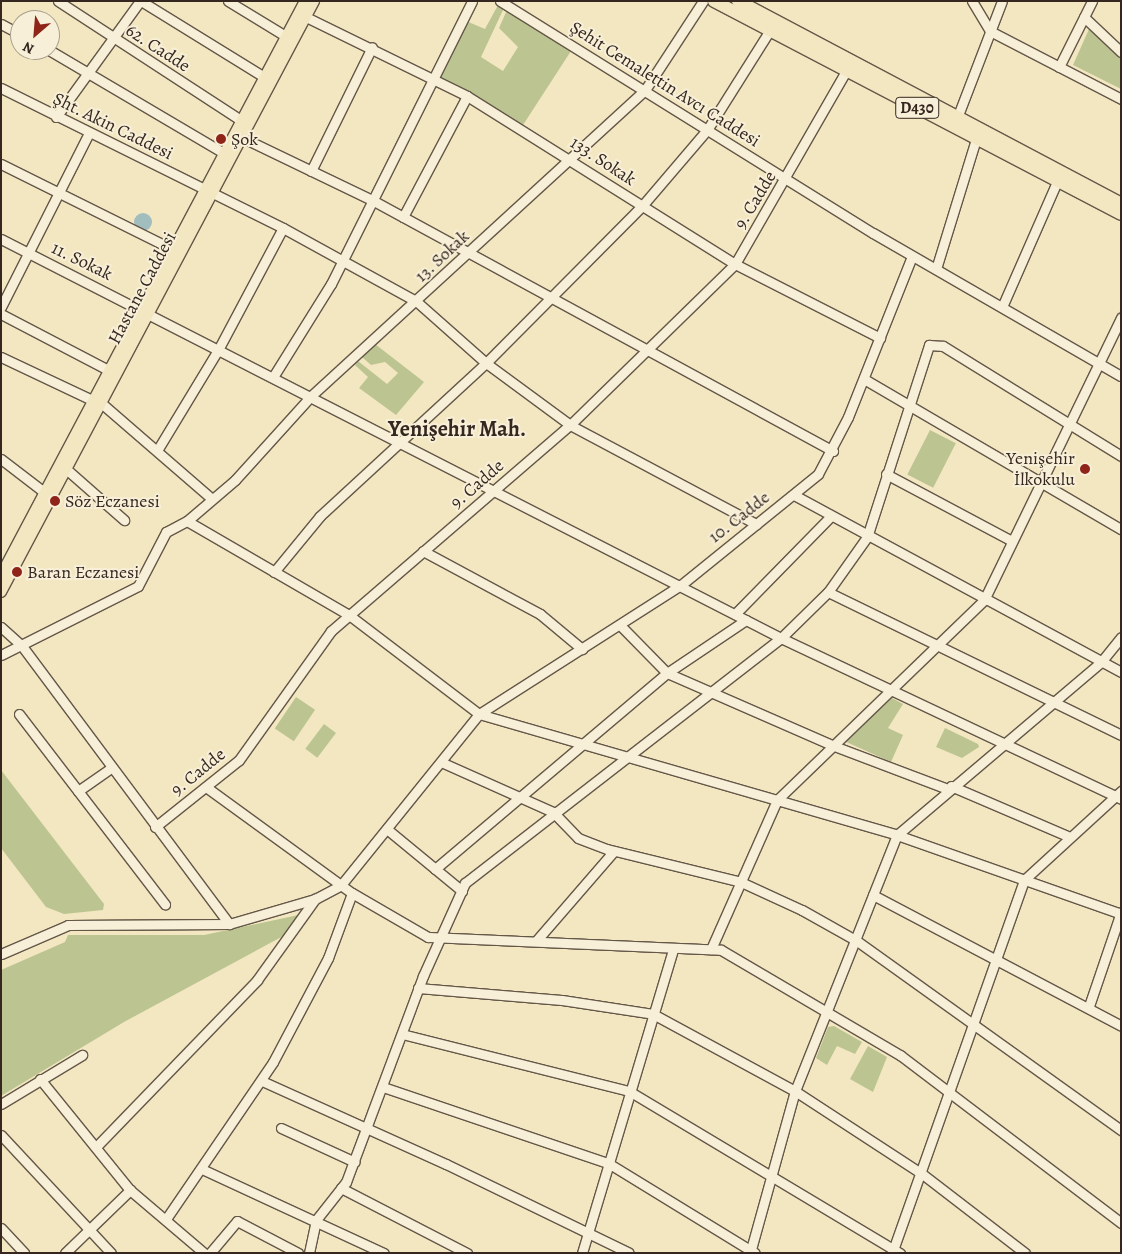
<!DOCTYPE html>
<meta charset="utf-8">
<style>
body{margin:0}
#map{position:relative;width:1122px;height:1254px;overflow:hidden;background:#f3e7c1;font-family:Alegreya,serif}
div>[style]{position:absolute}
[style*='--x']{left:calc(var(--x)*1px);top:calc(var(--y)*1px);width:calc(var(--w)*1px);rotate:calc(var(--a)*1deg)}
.green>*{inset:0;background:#bcc592;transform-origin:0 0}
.water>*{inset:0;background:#a1bdbe}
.round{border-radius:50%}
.roads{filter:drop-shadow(1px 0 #645748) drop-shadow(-1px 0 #645748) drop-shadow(0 1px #645748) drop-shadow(0 -1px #645748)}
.minor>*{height:9px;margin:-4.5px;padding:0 4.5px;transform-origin:4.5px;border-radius:4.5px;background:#f7efd7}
.major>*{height:10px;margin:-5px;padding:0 5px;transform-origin:5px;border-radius:5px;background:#f3e7c1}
.highway>*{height:12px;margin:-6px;padding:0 6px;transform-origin:6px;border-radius:6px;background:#f3e7c1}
.dots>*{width:14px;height:14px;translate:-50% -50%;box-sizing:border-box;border:2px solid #f7efd7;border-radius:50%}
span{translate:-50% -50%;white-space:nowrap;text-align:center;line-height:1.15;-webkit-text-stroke:4px #f7efd7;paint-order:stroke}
.shield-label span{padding:1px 4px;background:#f7efd7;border:1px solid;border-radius:4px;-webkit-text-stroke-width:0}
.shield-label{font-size:16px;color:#352720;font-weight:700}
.street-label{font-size:18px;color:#352720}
.poi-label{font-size:18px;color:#352720}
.left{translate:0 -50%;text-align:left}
.right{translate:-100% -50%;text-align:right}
.district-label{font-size:22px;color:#352720;font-weight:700}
.frame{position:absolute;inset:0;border:2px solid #352720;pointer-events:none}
.north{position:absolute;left:10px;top:10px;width:50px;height:50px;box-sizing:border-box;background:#f7efd7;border:1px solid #a99f8e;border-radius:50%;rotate:207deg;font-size:14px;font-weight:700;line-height:20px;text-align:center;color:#352720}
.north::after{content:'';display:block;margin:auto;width:18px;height:22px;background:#8f2418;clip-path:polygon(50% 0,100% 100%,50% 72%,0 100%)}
</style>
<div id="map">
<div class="green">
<div style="clip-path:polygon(498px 5px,504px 8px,481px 57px,503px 71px,518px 47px,499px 28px,507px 10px,571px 51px,523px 125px,438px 76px,466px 21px,485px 29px)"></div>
<div style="clip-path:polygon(1089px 29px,1121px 59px,1121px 89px,1073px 65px)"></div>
<div style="clip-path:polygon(375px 344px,424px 382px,396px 415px,359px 388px,368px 377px,355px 365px,358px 361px,387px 384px,398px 373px,385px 362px,371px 365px,362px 357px)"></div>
<div style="left:930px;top:430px;width:29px;height:50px;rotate:27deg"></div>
<div style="left:296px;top:697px;width:23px;height:38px;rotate:34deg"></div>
<div style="clip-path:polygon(890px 697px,903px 704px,888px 728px,903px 735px,891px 762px,844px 741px)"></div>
<div style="left:324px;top:724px;width:15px;height:31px;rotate:37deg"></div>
<div style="clip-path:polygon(945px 728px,978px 744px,979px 747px,962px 758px,936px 747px)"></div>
<div style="clip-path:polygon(1px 770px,104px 904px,103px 910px,64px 914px,46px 907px,1px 848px)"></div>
<div style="clip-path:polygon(303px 914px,285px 935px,124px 1022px,1px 1096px,1px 970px,65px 942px,68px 935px,204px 935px)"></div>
<div style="clip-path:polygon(834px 1026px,862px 1042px,855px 1054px,837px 1046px,827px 1065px,816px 1058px,828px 1027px)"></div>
<div style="clip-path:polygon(868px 1046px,887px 1057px,873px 1092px,850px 1079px)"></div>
</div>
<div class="water">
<div class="round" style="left:134px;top:213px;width:18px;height:18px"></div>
</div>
<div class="roads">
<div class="minor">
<div style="--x:58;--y:1;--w:220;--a:33.1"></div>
<div style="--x:141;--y:1;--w:145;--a:31.7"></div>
<div style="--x:228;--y:1;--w:69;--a:31.4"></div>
<div style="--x:500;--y:1;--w:439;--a:31.9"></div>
<div style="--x:873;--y:233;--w:286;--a:30"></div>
<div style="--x:972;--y:1;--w:35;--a:59"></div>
<div style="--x:990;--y:31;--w:148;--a:27.4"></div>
<div style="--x:306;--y:17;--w:179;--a:26.1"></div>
<div style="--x:467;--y:96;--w:316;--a:32.1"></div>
<div style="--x:735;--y:264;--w:163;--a:27"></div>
<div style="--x:1084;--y:17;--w:51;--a:43.4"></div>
<div style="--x:1;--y:24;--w:21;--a:28"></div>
<div style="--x:49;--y:50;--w:203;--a:30.5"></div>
<div style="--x:1059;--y:67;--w:74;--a:-63.4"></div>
<div style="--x:1;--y:88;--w:315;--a:26.4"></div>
<div style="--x:283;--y:228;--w:152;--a:28.8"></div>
<div style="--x:416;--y:301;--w:94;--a:41.5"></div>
<div style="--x:486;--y:363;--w:104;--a:36.4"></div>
<div style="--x:570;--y:425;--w:211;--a:28"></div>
<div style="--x:56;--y:117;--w:143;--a:-54.1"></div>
<div style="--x:957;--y:118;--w:125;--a:-69"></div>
<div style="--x:241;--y:137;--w:145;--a:25.7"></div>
<div style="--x:372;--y:200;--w:525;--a:28.57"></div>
<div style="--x:1;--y:164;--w:191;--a:26.4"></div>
<div style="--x:311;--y:171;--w:138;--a:-63.8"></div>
<div style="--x:403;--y:217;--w:137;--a:-62.1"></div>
<div style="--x:1;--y:239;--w:876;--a:27.09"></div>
<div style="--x:781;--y:638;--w:376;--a:25.3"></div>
<div style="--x:936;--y:269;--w:136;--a:-72.9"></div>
<div style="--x:1;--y:307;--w:195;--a:-63.2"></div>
<div style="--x:1002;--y:307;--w:137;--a:-66.3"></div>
<div style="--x:1;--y:314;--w:121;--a:27.6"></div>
<div style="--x:1;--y:357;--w:101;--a:25.3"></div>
<div style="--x:273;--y:377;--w:110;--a:-58.1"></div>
<div style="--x:331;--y:284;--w:316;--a:-63.5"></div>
<div style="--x:864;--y:379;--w:298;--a:30.3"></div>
<div style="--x:100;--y:402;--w:148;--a:40.9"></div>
<div style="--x:158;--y:449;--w:116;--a:-58.8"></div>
<div style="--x:218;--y:350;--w:138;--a:-62"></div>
<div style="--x:1;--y:459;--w:54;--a:37.5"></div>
<div style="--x:65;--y:468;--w:79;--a:41.4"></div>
<div style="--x:886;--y:474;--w:143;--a:28"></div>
<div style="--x:794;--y:495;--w:372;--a:28.4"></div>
<div style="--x:187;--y:521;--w:63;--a:-40.5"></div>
<div style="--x:235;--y:480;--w:113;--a:-47.9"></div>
<div style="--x:311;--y:396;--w:453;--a:-42.5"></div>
<div style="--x:645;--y:90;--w:106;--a:-56.9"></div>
<div style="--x:423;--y:551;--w:133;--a:28.3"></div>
<div style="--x:540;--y:614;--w:55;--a:39.8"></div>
<div style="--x:274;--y:572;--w:72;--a:-50.6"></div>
<div style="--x:320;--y:516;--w:226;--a:-42.7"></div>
<div style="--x:486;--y:363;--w:221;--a:-45.2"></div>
<div style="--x:642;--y:206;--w:100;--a:-49.5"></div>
<div style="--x:707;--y:130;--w:118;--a:-57.8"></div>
<div style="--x:828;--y:592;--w:326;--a:26"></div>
<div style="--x:735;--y:614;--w:137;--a:-45.6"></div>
<div style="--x:621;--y:626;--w:66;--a:45.6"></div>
<div style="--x:667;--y:673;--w:182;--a:23.6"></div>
<div style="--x:834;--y:746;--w:122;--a:20.7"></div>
<div style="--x:1;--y:627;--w:28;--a:42"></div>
<div style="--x:22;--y:646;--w:347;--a:53.3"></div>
<div style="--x:1;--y:655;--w:153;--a:-26.7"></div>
<div style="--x:138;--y:586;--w:61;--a:-62.6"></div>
<div style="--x:166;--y:532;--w:24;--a:-28"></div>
<div style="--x:187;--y:521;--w:187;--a:30.1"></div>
<div style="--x:349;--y:615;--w:163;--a:37.3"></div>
<div style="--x:479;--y:714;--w:435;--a:16.1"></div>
<div style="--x:897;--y:835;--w:238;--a:19.4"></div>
<div style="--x:19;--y:714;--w:240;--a:52.5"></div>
<div style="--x:441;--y:762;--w:123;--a:24.1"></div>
<div style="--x:553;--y:812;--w:36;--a:46"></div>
<div style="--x:578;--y:838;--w:31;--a:21"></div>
<div style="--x:607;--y:849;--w:138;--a:13.8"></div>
<div style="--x:741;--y:882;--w:67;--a:24.7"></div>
<div style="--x:802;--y:910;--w:63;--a:29.4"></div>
<div style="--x:857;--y:941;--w:325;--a:35.6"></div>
<div style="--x:951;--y:786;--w:129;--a:23.2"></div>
<div style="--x:206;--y:787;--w:180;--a:36"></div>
<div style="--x:352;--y:893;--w:88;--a:30.1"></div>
<div style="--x:428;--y:937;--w:293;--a:2.5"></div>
<div style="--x:721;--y:950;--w:208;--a:30.4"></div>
<div style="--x:900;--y:1055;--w:278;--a:37.2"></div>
<div style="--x:78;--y:791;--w:40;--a:-34.9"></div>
<div style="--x:155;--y:827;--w:107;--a:-38.6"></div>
<div style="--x:239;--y:760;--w:158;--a:-54.5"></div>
<div style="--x:331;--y:631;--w:316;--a:-40.8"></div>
<div style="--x:570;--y:425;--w:231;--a:-44.3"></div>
<div style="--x:735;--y:264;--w:223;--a:-60.1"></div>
<div style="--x:388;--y:830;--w:96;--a:39.5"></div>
<div style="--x:435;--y:869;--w:304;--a:-40.2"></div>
<div style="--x:667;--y:673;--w:95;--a:-33.9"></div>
<div style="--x:873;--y:895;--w:280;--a:27.8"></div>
<div style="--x:536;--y:941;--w:119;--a:-49.1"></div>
<div style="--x:711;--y:949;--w:163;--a:-66.1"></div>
<div style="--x:777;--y:800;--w:288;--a:-44"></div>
<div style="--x:984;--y:600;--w:314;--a:-64.1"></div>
<div style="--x:1;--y:954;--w:73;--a:-23.4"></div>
<div style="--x:68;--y:925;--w:161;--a:-0.4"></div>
<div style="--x:229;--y:924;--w:90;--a:-16.2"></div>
<div style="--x:315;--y:899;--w:30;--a:-28"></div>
<div style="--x:341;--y:885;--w:220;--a:-51.1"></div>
<div style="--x:479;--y:714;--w:240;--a:-32.6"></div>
<div style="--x:681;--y:585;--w:176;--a:-39"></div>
<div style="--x:818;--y:474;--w:64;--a:-62.2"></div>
<div style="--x:848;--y:417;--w:173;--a:-68.3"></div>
<div style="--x:418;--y:988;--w:144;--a:4.8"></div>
<div style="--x:562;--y:1000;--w:92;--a:8.7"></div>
<div style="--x:653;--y:1014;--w:162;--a:28.5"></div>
<div style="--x:795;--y:1091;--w:150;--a:33.1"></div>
<div style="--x:921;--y:1173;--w:131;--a:37.6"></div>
<div style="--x:1089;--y:1006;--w:99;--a:-71.2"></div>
<div style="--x:402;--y:1034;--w:234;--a:14.1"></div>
<div style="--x:629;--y:1091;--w:316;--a:30.9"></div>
<div style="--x:40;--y:1079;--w:143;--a:51"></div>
<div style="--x:130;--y:1190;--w:97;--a:40.4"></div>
<div style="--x:262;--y:1081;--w:202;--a:24.3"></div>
<div style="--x:446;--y:1164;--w:203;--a:25.9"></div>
<div style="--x:383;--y:1087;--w:237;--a:18.7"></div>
<div style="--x:608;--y:1163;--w:172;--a:31.5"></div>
<div style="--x:1;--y:1104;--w:95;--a:-31.2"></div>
<div style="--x:281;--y:1128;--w:81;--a:24.7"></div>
<div style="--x:1;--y:1135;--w:161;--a:47"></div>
<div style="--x:96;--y:1147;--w:232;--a:-46"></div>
<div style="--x:257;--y:980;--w:100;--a:-54.4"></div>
<div style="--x:204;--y:1170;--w:198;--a:24.8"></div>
<div style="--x:341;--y:1188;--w:142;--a:27.3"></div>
<div style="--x:166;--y:1219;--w:190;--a:-55.7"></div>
<div style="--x:273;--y:1062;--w:118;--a:-62.1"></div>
<div style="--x:328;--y:958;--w:69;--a:-69.7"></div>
<div style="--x:1;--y:1228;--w:34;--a:47"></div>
<div style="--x:65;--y:1253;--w:91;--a:-44.1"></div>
<div style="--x:210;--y:1253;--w:42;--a:-49.8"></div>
<div style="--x:237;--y:1221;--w:69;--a:27.7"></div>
<div style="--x:309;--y:1253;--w:34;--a:-78"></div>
<div style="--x:316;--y:1220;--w:48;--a:-51.7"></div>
<div style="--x:346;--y:1182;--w:220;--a:-69.5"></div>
<div style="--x:423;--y:976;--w:102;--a:-65.7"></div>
<div style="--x:465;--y:883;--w:400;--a:-37.8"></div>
<div style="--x:781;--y:638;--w:66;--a:-44.4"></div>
<div style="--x:828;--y:592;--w:67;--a:-54.7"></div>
<div style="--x:867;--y:537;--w:202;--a:-72.1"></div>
<div style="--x:929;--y:345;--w:14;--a:4"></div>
<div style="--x:943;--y:346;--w:209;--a:31.7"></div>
<div style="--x:582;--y:1253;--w:317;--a:-73.3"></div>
<div style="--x:750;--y:1253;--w:168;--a:-74.5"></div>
<div style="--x:795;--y:1091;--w:276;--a:-68.3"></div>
<div style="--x:897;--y:835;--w:267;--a:-40.3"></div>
<div style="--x:1101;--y:662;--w:32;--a:-51"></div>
<div style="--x:892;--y:1253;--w:396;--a:-70.5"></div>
<div style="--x:1024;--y:880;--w:132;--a:-42.5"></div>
</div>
<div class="major">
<div style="--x:1;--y:575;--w:650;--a:-62.09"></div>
<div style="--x:1;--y:592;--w:669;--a:-62.09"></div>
</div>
<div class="highway">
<div style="--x:714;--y:1;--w:459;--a:27.6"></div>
<div style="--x:738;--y:1;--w:433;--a:27.9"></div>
</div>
</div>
<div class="dots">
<div style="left:221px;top:139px;background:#8f2418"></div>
<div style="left:1085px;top:469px;background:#8f2418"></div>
<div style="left:55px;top:501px;background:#8f2418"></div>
<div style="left:17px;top:572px;background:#8f2418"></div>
</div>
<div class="shield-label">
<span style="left:917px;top:108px">D430</span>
</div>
<div class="street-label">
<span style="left:158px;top:48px;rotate:33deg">62. Cadde</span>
<span style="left:665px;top:84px;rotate:32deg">Şehit Cemalettin Avcı Caddesi</span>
<span style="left:113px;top:126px;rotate:26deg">Şht. Akin Caddesi</span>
<span style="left:603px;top:161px;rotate:33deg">133. Sokak</span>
<span style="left:755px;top:200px;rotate:-59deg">9. Cadde</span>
<span style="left:442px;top:256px;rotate:-43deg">13. Sokak</span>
<span style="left:82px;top:261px;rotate:26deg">11. Sokak</span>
<span style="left:142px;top:288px;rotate:-62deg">Hastane Caddesi</span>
<span style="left:477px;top:484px;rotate:-41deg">9. Cadde</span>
<span style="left:739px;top:517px;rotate:-38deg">10. Cadde</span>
<span style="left:198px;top:772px;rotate:-39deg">9. Cadde</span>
</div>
<div class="poi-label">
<span class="left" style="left:231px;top:139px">Şok</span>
<span class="right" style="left:1075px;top:469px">Yenişehir<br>İlkokulu</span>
<span class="left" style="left:65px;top:501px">Söz Eczanesi</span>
<span class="left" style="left:27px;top:572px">Baran Eczanesi</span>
</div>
<div class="district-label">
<span style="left:457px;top:430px">Yenişehir Mah.</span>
</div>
<div class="frame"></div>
<div class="north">N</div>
</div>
